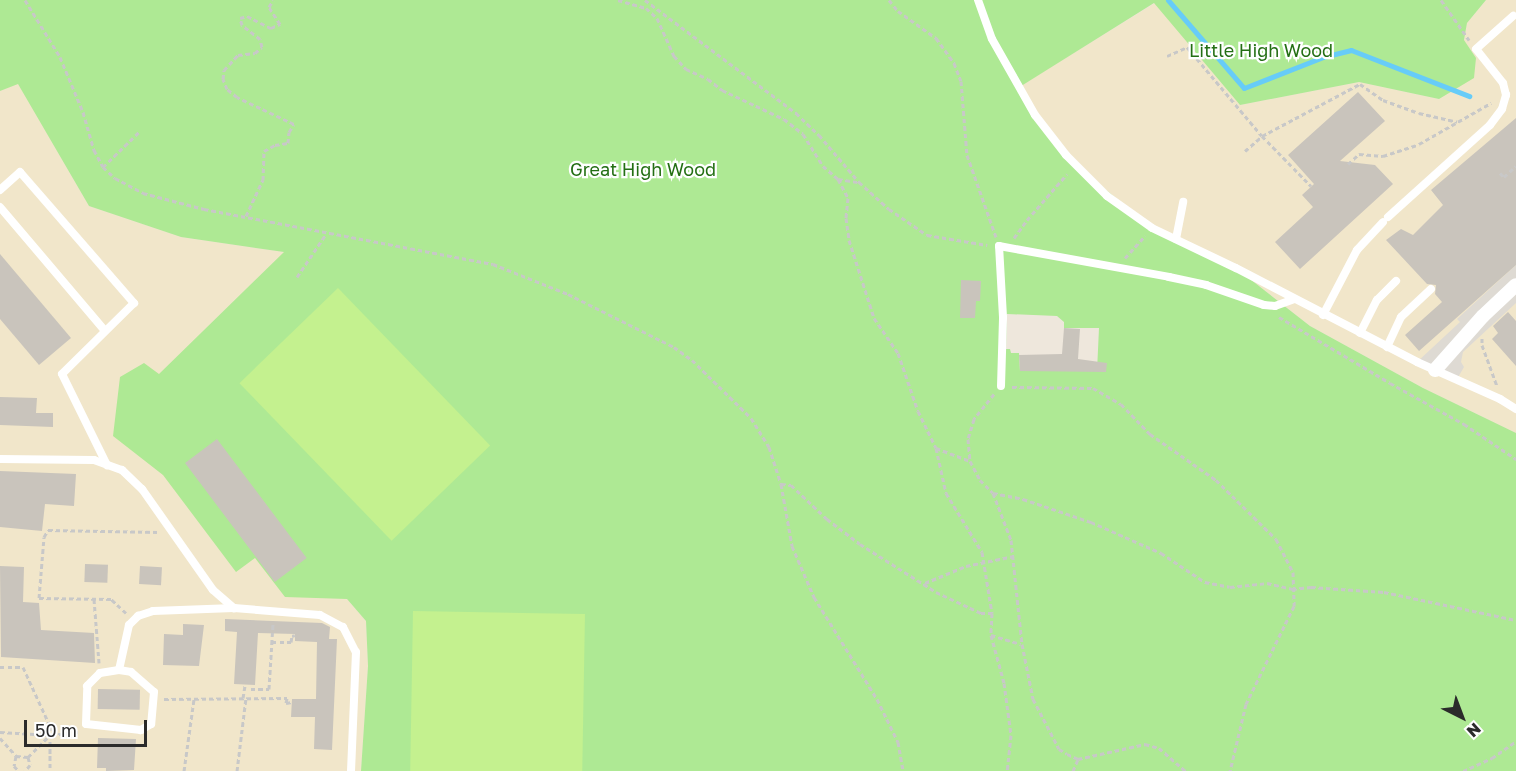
<!DOCTYPE html>
<style>
body{margin:0}
#map{position:relative;width:1516px;height:771px;overflow:hidden;background:#eee7dc;font-family:"Golos Text",sans-serif}
div>[style]{position:absolute}
[style*='--x']{left:calc(var(--x)*1px);top:calc(var(--y)*1px);width:calc(var(--w)*1px);rotate:calc(var(--a)*1deg)}
.education>*{inset:0;background:#f1e6ca}
.green>*{inset:0;background:#aee994}
.pitch>*{inset:0;background:#c4f18f;transform-origin:0 0}
.plaza>*{inset:0;background:#dedad3}
.stream>*{height:5px;margin:-2.5px;padding:0 2.5px;transform-origin:2.5px;border-radius:2.5px;background:#67ccf8}
.building>*{inset:0;background:#c9c4bc;transform-origin:0 0}
.path>*{height:3px;margin-top:-1.5px;transform-origin:0;background:repeating-linear-gradient(90deg,#c8c8c8 0 4.5px,transparent 0 7.5px)}
.service>*{height:8px;margin:-4px;padding:0 4px;transform-origin:4px;border-radius:4px;background:#fff}
.pedestrian>*{height:14px;margin:-7px;padding:0 7px;transform-origin:7px;border-radius:7px;background:#fff}
span{translate:-50% -50%;white-space:nowrap;text-align:center;line-height:1.15;-webkit-text-stroke:4.5px #fff;paint-order:stroke}
.park-label{font-size:18px;color:#246f14}
.north{position:absolute;left:1432px;top:687px;width:60px;height:60px;-webkit-text-stroke:4px #fff;paint-order:stroke;rotate:138deg;font-size:16px;font-weight:700;line-height:24px;text-align:center;color:#2b2b2b}
.north::after{content:'';display:block;margin:auto;width:21px;height:27px;background:#2b2b2b;clip-path:polygon(50% 0,100% 100%,50% 72%,0 100%)}
.scale{position:absolute;left:24px;top:720px;width:123px;height:27px;box-sizing:border-box;border:3px solid #2b2b2b;border-top:0;padding-left:8px;font-size:18px;line-height:21px;white-space:nowrap;color:#2b2b2b;-webkit-text-stroke:4px #fff;paint-order:stroke}
</style>
<div id="map">
<div class="education">
<div style="clip-path:polygon(1486px 0,1516px 0,1516px 433px,1423px 388px,1310px 326px,1236px 268px,1152px 228px,1091px 181px,1017px 88px,1155px 3px,1240px 105px,1359px 82px,1439px 99px,1476px 58px,1464px 41px,1467px 23px)"></div>
<div style="clip-path:polygon(18px 83px,89px 206px,181px 237px,284px 252px,347px 599px,366px 621px,368px 666px,361px 771px,0 771px,0 91px)"></div>
</div>
<div class="green">
<div style="clip-path:polygon(evenodd,0 0,1486px 0,1467px 23px,1464px 40px,1476px 58px,1474px 78px,1439px 99px,1359px 82px,1240px 105px,1154px 3px,1018px 88px,1076px 165px,1152px 228px,1236px 268px,1310px 326px,1423px 388px,1516px 433px,1516px 771px,361px 771px,368px 666px,366px 621px,347px 599px,285px 597px,255px 558px,236px 572px,163px 475px,113px 436px,120px 377px,144px 363px,159px 374px,284px 252px,181px 237px,89px 206px,18px 84px,0 91px,0 0,1007px 314px,1057px 316px,1064px 322px,1064px 328px,1099px 328px,1097px 371px,1020px 371px,1019px 353px,1011px 353px,1010px 349px,1006px 349px,1007px 314px)"></div>
</div>
<div class="pitch">
<div style="left:338px;top:288px;width:219px;height:137px;rotate:46deg"></div>
<div style="left:413px;top:611px;width:172px;height:160px;rotate:1deg"></div>
</div>
<div class="plaza">
<div style="clip-path:polygon(1516px 265px,1516px 303px,1463px 352px,1461px 362px,1464px 367px,1457px 379px,1417px 362px,1460px 322px,1457px 319px)"></div>
</div>
<div class="stream">
<div style="--x:1168;--y:0;--w:116;--a:49.2"></div>
<div style="--x:1244;--y:88;--w:85;--a:-21.4"></div>
<div style="--x:1323;--y:57;--w:29;--a:-14"></div>
<div style="--x:1351;--y:50;--w:127;--a:21.3"></div>
</div>
<div class="building">
<div style="clip-path:polygon(1358px 92px,1385px 121px,1340px 161px,1375px 165px,1393px 184px,1300px 269px,1275px 242px,1313px 207px,1302px 195px,1314px 184px,1288px 155px)"></div>
<div style="clip-path:polygon(1516px 118px,1516px 265px,1419px 351px,1405px 335px,1442px 302px,1435px 294px,1436px 285px,1427px 284px,1386px 240px,1401px 229px,1413px 235px,1443px 205px,1431px 190px)"></div>
<div style="clip-path:polygon(0 254px,71px 338px,39px 365px,0 319px)"></div>
<div style="clip-path:polygon(961px 280px,981px 281px,980px 301px,976px 301px,975px 318px,960px 318px)"></div>
<div style="clip-path:polygon(1508px 312px,1516px 321px,1516px 366px,1492px 339px,1498px 333px,1493px 326px)"></div>
<div style="clip-path:polygon(1064px 328px,1080px 329px,1078px 359px,1107px 363px,1106px 372px,1020px 371px,1019px 355px,1062px 354px)"></div>
<div style="clip-path:polygon(0 397px,37px 398px,36px 413px,53px 413px,53px 427px,0 425px)"></div>
<div style="left:217px;top:439px;width:149px;height:40px;rotate:53deg"></div>
<div style="clip-path:polygon(0 471px,76px 474px,74px 506px,45px 504px,42px 531px,0 527px)"></div>
<div style="left:85px;top:564px;width:23px;height:18px;rotate:2deg"></div>
<div style="clip-path:polygon(0 566px,24px 567px,23px 602px,39px 603px,41px 630px,94px 633px,95px 663px,1px 657px)"></div>
<div style="left:140px;top:566px;width:22px;height:18px;rotate:3deg"></div>
<div style="clip-path:polygon(225px 619px,322px 623px,330px 627px,329px 639px,337px 639px,332px 750px,314px 749px,315px 717px,291px 717px,292px 699px,316px 699px,317px 642px,295px 641px,295px 634px,258px 633px,255px 685px,234px 684px,237px 632px,225px 631px)"></div>
<div style="clip-path:polygon(183px 624px,204px 625px,199px 666px,163px 665px,164px 634px,183px 635px)"></div>
<div style="left:98px;top:689px;width:42px;height:20px;rotate:1deg"></div>
<div style="clip-path:polygon(98px 738px,136px 739px,134px 770px,106px 771px,106px 768px,97px 768px)"></div>
</div>
<div class="path">
<div style="--x:25;--y:0;--w:67;--a:58.4"></div>
<div style="--x:60;--y:57;--w:60;--a:67.3"></div>
<div style="--x:83;--y:112;--w:40;--a:74"></div>
<div style="--x:94;--y:150;--w:19;--a:62"></div>
<div style="--x:103;--y:167;--w:16;--a:43"></div>
<div style="--x:115;--y:178;--w:32;--a:28"></div>
<div style="--x:143;--y:193;--w:63;--a:14.7"></div>
<div style="--x:204;--y:209;--w:294;--a:10.8"></div>
<div style="--x:493;--y:264;--w:81;--a:21.8"></div>
<div style="--x:568;--y:294;--w:119;--a:26.6"></div>
<div style="--x:674;--y:347;--w:22;--a:36"></div>
<div style="--x:692;--y:360;--w:83;--a:44.5"></div>
<div style="--x:751;--y:418;--w:34;--a:58"></div>
<div style="--x:769;--y:447;--w:39;--a:72"></div>
<div style="--x:781;--y:484;--w:63;--a:79.9"></div>
<div style="--x:792;--y:546;--w:56;--a:66.7"></div>
<div style="--x:814;--y:597;--w:120;--a:58.3"></div>
<div style="--x:877;--y:699;--w:48;--a:64"></div>
<div style="--x:898;--y:742;--w:29;--a:80"></div>
<div style="--x:618;--y:0;--w:29;--a:16"></div>
<div style="--x:646;--y:8;--w:15;--a:42"></div>
<div style="--x:657;--y:18;--w:42;--a:65.9"></div>
<div style="--x:674;--y:56;--w:18;--a:47"></div>
<div style="--x:686;--y:69;--w:24;--a:24"></div>
<div style="--x:708;--y:79;--w:18;--a:38"></div>
<div style="--x:722;--y:90;--w:68;--a:25.1"></div>
<div style="--x:784;--y:119;--w:24;--a:38"></div>
<div style="--x:803;--y:134;--w:38;--a:58"></div>
<div style="--x:823;--y:166;--w:20;--a:41"></div>
<div style="--x:838;--y:179;--w:20;--a:9"></div>
<div style="--x:645;--y:0;--w:189;--a:36.8"></div>
<div style="--x:796;--y:113;--w:32;--a:44"></div>
<div style="--x:819;--y:135;--w:62;--a:49.6"></div>
<div style="--x:859;--y:182;--w:40;--a:42"></div>
<div style="--x:889;--y:209;--w:46;--a:34.4"></div>
<div style="--x:927;--y:235;--w:61;--a:9.5"></div>
<div style="--x:889;--y:0;--w:14;--a:51"></div>
<div style="--x:898;--y:11;--w:47;--a:35.4"></div>
<div style="--x:936;--y:38;--w:31;--a:54"></div>
<div style="--x:954;--y:63;--w:19;--a:69"></div>
<div style="--x:961;--y:81;--w:74;--a:85.4"></div>
<div style="--x:967;--y:155;--w:87;--a:70.5"></div>
<div style="--x:1441;--y:0;--w:49;--a:55"></div>
<div style="--x:1167;--y:56;--w:22;--a:-24"></div>
<div style="--x:1187;--y:47;--w:116;--a:49.9"></div>
<div style="--x:1262;--y:136;--w:70;--a:45.6"></div>
<div style="--x:1245;--y:151;--w:23;--a:-41"></div>
<div style="--x:1262;--y:136;--w:111;--a:-28"></div>
<div style="--x:1360;--y:84;--w:28;--a:35"></div>
<div style="--x:1383;--y:100;--w:38;--a:20"></div>
<div style="--x:1419;--y:113;--w:39;--a:13"></div>
<div style="--x:1348;--y:164;--w:15;--a:-42"></div>
<div style="--x:1359;--y:154;--w:24;--a:5"></div>
<div style="--x:1383;--y:156;--w:38;--a:-18"></div>
<div style="--x:1419;--y:144;--w:83;--a:-29.7"></div>
<div style="--x:103;--y:167;--w:50;--a:-44.2"></div>
<div style="--x:1500;--y:173;--w:6;--a:45"></div>
<div style="--x:1504;--y:177;--w:16;--a:-43"></div>
<div style="--x:838;--y:179;--w:21;--a:62"></div>
<div style="--x:848;--y:198;--w:20;--a:96"></div>
<div style="--x:846;--y:218;--w:22;--a:82"></div>
<div style="--x:849;--y:240;--w:82;--a:72.2"></div>
<div style="--x:874;--y:318;--w:42;--a:55.6"></div>
<div style="--x:898;--y:353;--w:61;--a:71"></div>
<div style="--x:918;--y:411;--w:41;--a:64.1"></div>
<div style="--x:936;--y:448;--w:46;--a:77.5"></div>
<div style="--x:946;--y:493;--w:69;--a:58.6"></div>
<div style="--x:982;--y:552;--w:62;--a:80.7"></div>
<div style="--x:992;--y:613;--w:22;--a:93"></div>
<div style="--x:991;--y:635;--w:50;--a:74.8"></div>
<div style="--x:1004;--y:683;--w:52;--a:82.3"></div>
<div style="--x:1011;--y:735;--w:36;--a:96"></div>
<div style="--x:246;--y:216;--w:40;--a:-65"></div>
<div style="--x:263;--y:180;--w:29;--a:-88"></div>
<div style="--x:264;--y:151;--w:13;--a:-29"></div>
<div style="--x:275;--y:145;--w:13;--a:-9"></div>
<div style="--x:288;--y:143;--w:11;--a:-85"></div>
<div style="--x:289;--y:132;--w:9;--a:-58"></div>
<div style="--x:294;--y:124;--w:63;--a:-154.7"></div>
<div style="--x:237;--y:97;--w:13;--a:-141"></div>
<div style="--x:227;--y:89;--w:11;--a:-112"></div>
<div style="--x:223;--y:79;--w:9;--a:-84"></div>
<div style="--x:224;--y:70;--w:21;--a:-47"></div>
<div style="--x:238;--y:55;--w:17;--a:-7"></div>
<div style="--x:255;--y:53;--w:9;--a:-41"></div>
<div style="--x:262;--y:47;--w:8;--a:-104"></div>
<div style="--x:260;--y:39;--w:23;--a:-142"></div>
<div style="--x:242;--y:25;--w:7;--a:-106"></div>
<div style="--x:240;--y:18;--w:7;--a:-16"></div>
<div style="--x:247;--y:16;--w:27;--a:27"></div>
<div style="--x:271;--y:28;--w:10;--a:-24"></div>
<div style="--x:280;--y:24;--w:20;--a:-123"></div>
<div style="--x:269;--y:7;--w:8;--a:-60"></div>
<div style="--x:1014;--y:238;--w:22;--a:-54"></div>
<div style="--x:1027;--y:220;--w:61;--a:-49"></div>
<div style="--x:1125;--y:258;--w:30;--a:-48"></div>
<div style="--x:297;--y:277;--w:52;--a:-56"></div>
<div style="--x:1279;--y:317;--w:129;--a:30.7"></div>
<div style="--x:1390;--y:383;--w:85;--a:29"></div>
<div style="--x:1464;--y:424;--w:63;--a:33.9"></div>
<div style="--x:1482;--y:338;--w:7;--a:90"></div>
<div style="--x:1482;--y:345;--w:44;--a:69.9"></div>
<div style="--x:1012;--y:387;--w:81;--a:0.7"></div>
<div style="--x:1093;--y:388;--w:32;--a:30"></div>
<div style="--x:1121;--y:404;--w:42;--a:46"></div>
<div style="--x:1150;--y:434;--w:80;--a:34.9"></div>
<div style="--x:1216;--y:480;--w:84;--a:44.5"></div>
<div style="--x:1276;--y:539;--w:37;--a:63"></div>
<div style="--x:1293;--y:572;--w:34;--a:88"></div>
<div style="--x:1294;--y:606;--w:109;--a:116.1"></div>
<div style="--x:1246;--y:704;--w:69;--a:103.4"></div>
<div style="--x:994;--y:394;--w:32;--a:129"></div>
<div style="--x:974;--y:419;--w:21;--a:107"></div>
<div style="--x:968;--y:439;--w:22;--a:85"></div>
<div style="--x:970;--y:461;--w:21;--a:62"></div>
<div style="--x:980;--y:480;--w:18;--a:45"></div>
<div style="--x:993;--y:493;--w:50;--a:69"></div>
<div style="--x:1011;--y:540;--w:105;--a:84"></div>
<div style="--x:1022;--y:644;--w:56;--a:78.7"></div>
<div style="--x:1033;--y:699;--w:56;--a:62.5"></div>
<div style="--x:1059;--y:749;--w:9;--a:32"></div>
<div style="--x:1067;--y:754;--w:12;--a:24"></div>
<div style="--x:1078;--y:759;--w:69;--a:-12.6"></div>
<div style="--x:1145;--y:744;--w:15;--a:16"></div>
<div style="--x:1159;--y:748;--w:35;--a:41"></div>
<div style="--x:936;--y:448;--w:36;--a:21"></div>
<div style="--x:781;--y:484;--w:10;--a:6"></div>
<div style="--x:791;--y:485;--w:50;--a:43.4"></div>
<div style="--x:827;--y:519;--w:41;--a:37.1"></div>
<div style="--x:860;--y:544;--w:90;--a:32.3"></div>
<div style="--x:936;--y:592;--w:50;--a:25"></div>
<div style="--x:981;--y:613;--w:11;--a:0"></div>
<div style="--x:993;--y:493;--w:31;--a:11"></div>
<div style="--x:1023;--y:499;--w:72;--a:18.7"></div>
<div style="--x:1091;--y:522;--w:77;--a:23.9"></div>
<div style="--x:1161;--y:553;--w:53;--a:33.4"></div>
<div style="--x:1205;--y:582;--w:25;--a:11"></div>
<div style="--x:1230;--y:587;--w:37;--a:-6"></div>
<div style="--x:1267;--y:583;--w:26;--a:13"></div>
<div style="--x:1292;--y:589;--w:19;--a:-6"></div>
<div style="--x:1311;--y:587;--w:73;--a:3.9"></div>
<div style="--x:1384;--y:592;--w:135;--a:12"></div>
<div style="--x:925;--y:583;--w:44;--a:-22.5"></div>
<div style="--x:966;--y:566;--w:49;--a:-11.8"></div>
<div style="--x:94;--y:599;--w:64;--a:85.5"></div>
<div style="--x:126;--y:613;--w:21;--a:-137"></div>
<div style="--x:111;--y:599;--w:72;--a:-179.2"></div>
<div style="--x:39;--y:598;--w:61;--a:-85.3"></div>
<div style="--x:44;--y:537;--w:8;--a:-60"></div>
<div style="--x:48;--y:530;--w:110;--a:1"></div>
<div style="--x:991;--y:635;--w:31;--a:17"></div>
<div style="--x:272;--y:642;--w:19;--a:0"></div>
<div style="--x:291;--y:642;--w:6;--a:-81"></div>
<div style="--x:292;--y:636;--w:3;--a:-18"></div>
<div style="--x:0;--y:667;--w:23;--a:0"></div>
<div style="--x:23;--y:667;--w:65;--a:65.4"></div>
<div style="--x:50;--y:726;--w:45;--a:90"></div>
<div style="--x:251;--y:689;--w:18;--a:0"></div>
<div style="--x:269;--y:689;--w:65;--a:-86.5"></div>
<div style="--x:243;--y:698;--w:13;--a:-81"></div>
<div style="--x:164;--y:699;--w:123;--a:-0.5"></div>
<div style="--x:287;--y:698;--w:5;--a:101"></div>
<div style="--x:286;--y:703;--w:6;--a:-9"></div>
<div style="--x:0;--y:732;--w:51;--a:3.4"></div>
<div style="--x:51;--y:735;--w:28;--a:-6"></div>
<div style="--x:0;--y:738;--w:24;--a:48"></div>
<div style="--x:16;--y:756;--w:12;--a:5"></div>
<div style="--x:28;--y:757;--w:8;--a:76"></div>
<div style="--x:30;--y:765;--w:8;--a:130"></div>
<div style="--x:16;--y:756;--w:10;--a:101"></div>
<div style="--x:14;--y:766;--w:7;--a:45"></div>
<div style="--x:28;--y:757;--w:31;--a:-45"></div>
<div style="--x:184;--y:771;--w:73;--a:-82.1"></div>
<div style="--x:237;--y:771;--w:74;--a:-83"></div>
<div style="--x:1073;--y:771;--w:13;--a:-67"></div>
<div style="--x:1463;--y:771;--w:32;--a:-24"></div>
<div style="--x:1492;--y:758;--w:29;--a:-35"></div>
</div>
<div class="service">
<div style="--x:978;--y:0;--w:41;--a:70.3"></div>
<div style="--x:992;--y:39;--w:87;--a:60.5"></div>
<div style="--x:1035;--y:115;--w:51;--a:52.2"></div>
<div style="--x:1066;--y:155;--w:58;--a:45"></div>
<div style="--x:1107;--y:196;--w:55;--a:35.4"></div>
<div style="--x:1152;--y:228;--w:93;--a:25.5"></div>
<div style="--x:1236;--y:268;--w:204;--a:27.4"></div>
<div style="--x:1417;--y:362;--w:91;--a:24"></div>
<div style="--x:1500;--y:399;--w:19;--a:32"></div>
<div style="--x:0;--y:190;--w:27;--a:-42"></div>
<div style="--x:20;--y:172;--w:174;--a:49"></div>
<div style="--x:134;--y:303;--w:101;--a:135.4"></div>
<div style="--x:62;--y:374;--w:102;--a:63.7"></div>
<div style="--x:0;--y:207;--w:162;--a:49.7"></div>
<div style="--x:1388;--y:217;--w:137;--a:-42"></div>
<div style="--x:1490;--y:125;--w:20;--a:-53"></div>
<div style="--x:1502;--y:109;--w:15;--a:-74"></div>
<div style="--x:1506;--y:95;--w:12;--a:-104"></div>
<div style="--x:1503;--y:83;--w:43;--a:-128.5"></div>
<div style="--x:1476;--y:49;--w:50;--a:-41.7"></div>
<div style="--x:1176;--y:239;--w:38;--a:-79"></div>
<div style="--x:1323;--y:315;--w:73;--a:-62.4"></div>
<div style="--x:1357;--y:250;--w:38;--a:-47"></div>
<div style="--x:1360;--y:333;--w:37;--a:-63"></div>
<div style="--x:1377;--y:300;--w:27;--a:-45"></div>
<div style="--x:1387;--y:347;--w:33;--a:-65"></div>
<div style="--x:1401;--y:317;--w:41;--a:-43"></div>
<div style="--x:1001;--y:386;--w:69;--a:-88.3"></div>
<div style="--x:1003;--y:317;--w:71;--a:-93.2"></div>
<div style="--x:999;--y:246;--w:173;--a:10.3"></div>
<div style="--x:1169;--y:277;--w:38;--a:12"></div>
<div style="--x:1206;--y:285;--w:61;--a:19"></div>
<div style="--x:1264;--y:305;--w:11;--a:5"></div>
<div style="--x:1275;--y:306;--w:20;--a:-20"></div>
<div style="--x:0;--y:459;--w:94;--a:0.6"></div>
<div style="--x:94;--y:460;--w:30;--a:20"></div>
<div style="--x:122;--y:470;--w:28;--a:44"></div>
<div style="--x:142;--y:489;--w:123;--a:54.9"></div>
<div style="--x:213;--y:590;--w:28;--a:41"></div>
<div style="--x:119;--y:670;--w:46;--a:-77.5"></div>
<div style="--x:129;--y:625;--w:13;--a:-45"></div>
<div style="--x:138;--y:616;--w:16;--a:-18"></div>
<div style="--x:153;--y:611;--w:81;--a:-2.1"></div>
<div style="--x:234;--y:608;--w:86;--a:4.7"></div>
<div style="--x:320;--y:615;--w:26;--a:28"></div>
<div style="--x:343;--y:627;--w:28;--a:63"></div>
<div style="--x:356;--y:652;--w:119;--a:92.4"></div>
<div style="--x:119;--y:670;--w:12;--a:9"></div>
<div style="--x:131;--y:672;--w:30;--a:41"></div>
<div style="--x:154;--y:692;--w:32;--a:95"></div>
<div style="--x:151;--y:724;--w:12;--a:149"></div>
<div style="--x:141;--y:730;--w:55;--a:-173.8"></div>
<div style="--x:86;--y:724;--w:38;--a:-88"></div>
<div style="--x:87;--y:686;--w:18;--a:-45"></div>
<div style="--x:100;--y:673;--w:19;--a:-9"></div>
</div>
<div class="pedestrian">
<div style="--x:1435;--y:370;--w:72;--a:-48.4"></div>
<div style="--x:1483;--y:316;--w:45;--a:-43.2"></div>
</div>
<div class="park-label">
<span style="left:1261px;top:50px">Little High Wood</span>
<span style="left:643px;top:169px">Great High Wood</span>
</div>
<div class="north">N</div>
<div class="scale">50 m</div>
</div>
